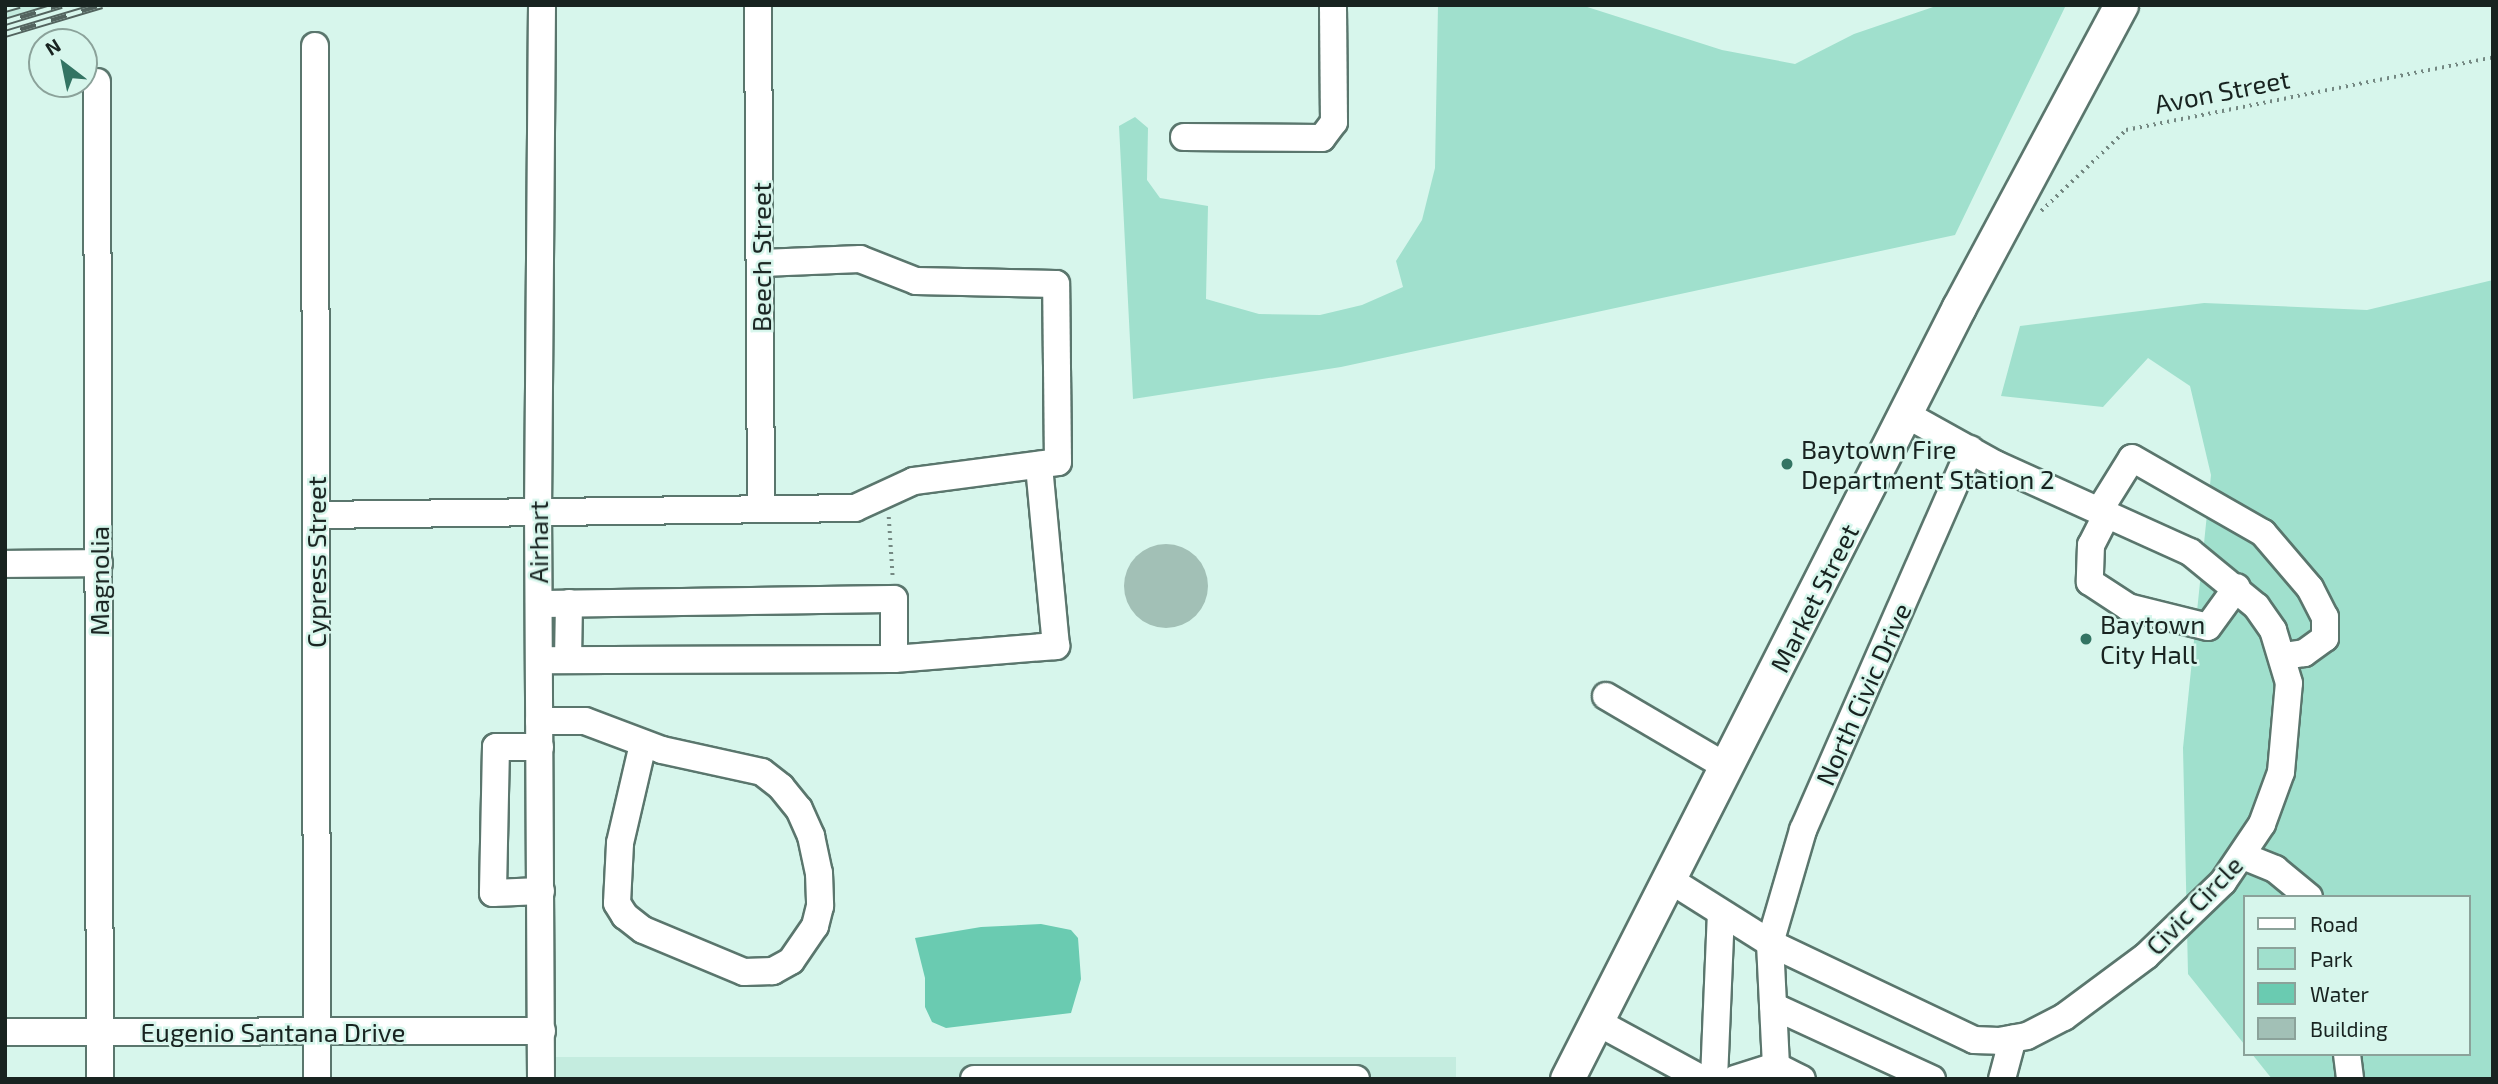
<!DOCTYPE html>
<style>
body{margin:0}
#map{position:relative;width:2498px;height:1084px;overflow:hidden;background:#d7f6ec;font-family:"Exo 2",sans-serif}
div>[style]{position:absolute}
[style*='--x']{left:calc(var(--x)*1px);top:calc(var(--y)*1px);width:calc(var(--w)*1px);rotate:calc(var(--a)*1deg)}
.built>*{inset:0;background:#c4ecdf;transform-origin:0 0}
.green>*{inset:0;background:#a0e0cd}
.water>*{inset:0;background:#6acbb1}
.building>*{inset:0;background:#a2c0b6}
.round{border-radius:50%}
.path>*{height:3.5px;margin-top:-1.75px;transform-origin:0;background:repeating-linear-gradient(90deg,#748882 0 2px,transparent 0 7px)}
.roads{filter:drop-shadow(2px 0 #5a766d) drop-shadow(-2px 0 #5a766d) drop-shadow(0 2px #5a766d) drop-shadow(0 -2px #5a766d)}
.minor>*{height:26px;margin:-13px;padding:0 13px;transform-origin:13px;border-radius:13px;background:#fff}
.major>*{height:33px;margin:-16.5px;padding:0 16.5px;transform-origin:16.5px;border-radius:16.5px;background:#fff}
.rail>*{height:8px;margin-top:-4px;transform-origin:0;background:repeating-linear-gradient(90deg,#d7f6ec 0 16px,#53645f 0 32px);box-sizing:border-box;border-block:2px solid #53645f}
.dots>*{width:19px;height:19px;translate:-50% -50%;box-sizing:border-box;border:4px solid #d7f6ec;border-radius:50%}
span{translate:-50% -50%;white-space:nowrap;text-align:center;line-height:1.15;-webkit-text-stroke:5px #d7f6ec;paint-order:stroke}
.street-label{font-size:26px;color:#182320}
.poi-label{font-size:26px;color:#182320}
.left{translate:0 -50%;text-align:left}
.frame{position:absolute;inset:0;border:7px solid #182320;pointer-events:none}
.legend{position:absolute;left:2243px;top:895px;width:228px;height:161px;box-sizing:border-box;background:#d7f6ec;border:2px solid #8ba29a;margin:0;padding:9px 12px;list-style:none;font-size:21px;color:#182320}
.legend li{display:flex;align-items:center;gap:14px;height:35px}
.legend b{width:35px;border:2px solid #8ba29a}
.north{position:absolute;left:28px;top:28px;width:70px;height:70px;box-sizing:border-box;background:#d7f6ec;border:2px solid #8ba29a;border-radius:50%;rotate:328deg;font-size:19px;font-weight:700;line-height:28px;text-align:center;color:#182320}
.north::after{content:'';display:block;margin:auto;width:24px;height:32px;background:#337463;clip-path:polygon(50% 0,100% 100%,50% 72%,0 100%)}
</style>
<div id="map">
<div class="built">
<div style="clip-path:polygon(5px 5px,60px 5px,5px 26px)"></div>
<div style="left:1456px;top:1057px;width:22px;height:900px;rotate:90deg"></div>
</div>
<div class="green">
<div style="clip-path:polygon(1438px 5px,1581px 5px,1722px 50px,1795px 64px,1854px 34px,1939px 5px,2066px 5px,1955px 235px,1341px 367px,1133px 399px,1119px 126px,1135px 117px,1148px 128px,1147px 180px,1160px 198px,1208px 206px,1206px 299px,1259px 314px,1320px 315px,1362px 305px,1403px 287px,1396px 261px,1422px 220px,1435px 168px)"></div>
<div style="clip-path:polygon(2493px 280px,2493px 1079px,2272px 1079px,2252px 1054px,2468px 1054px,2468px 897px,2244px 897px,2244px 1044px,2188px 974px,2183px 748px,2211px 475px,2190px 386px,2148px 358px,2103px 407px,2001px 396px,2020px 326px,2204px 303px,2367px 310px)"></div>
</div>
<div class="water">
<div style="clip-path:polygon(1041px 924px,1071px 930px,1078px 938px,1081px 979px,1071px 1013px,946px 1028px,932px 1022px,925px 1007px,925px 978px,915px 938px,981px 927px)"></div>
</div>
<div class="building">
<div class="round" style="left:1124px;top:544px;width:84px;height:84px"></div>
</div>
<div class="path">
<div style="--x:2041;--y:211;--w:117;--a:-43.6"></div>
<div style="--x:2126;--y:130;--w:374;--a:-11.2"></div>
<div style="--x:889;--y:517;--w:62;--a:86.3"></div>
</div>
<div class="roads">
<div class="minor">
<div style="--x:758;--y:5;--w:504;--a:89.66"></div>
<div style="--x:315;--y:46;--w:1033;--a:89.89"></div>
<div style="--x:97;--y:82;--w:997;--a:89.83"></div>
<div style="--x:1184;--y:137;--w:138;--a:0.4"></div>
<div style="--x:1322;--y:138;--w:20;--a:-53"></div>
<div style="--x:1334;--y:122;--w:117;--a:-90.5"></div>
<div style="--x:2099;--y:511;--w:62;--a:-58.1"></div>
<div style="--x:2132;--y:458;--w:151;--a:29.8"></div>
<div style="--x:2263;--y:533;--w:72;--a:49.5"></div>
<div style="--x:2310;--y:588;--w:33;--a:63"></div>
<div style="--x:2325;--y:617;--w:21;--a:90"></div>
<div style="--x:2325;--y:638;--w:26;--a:144"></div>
<div style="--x:2304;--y:653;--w:20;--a:171"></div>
<div style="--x:2107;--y:514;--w:35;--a:117"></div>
<div style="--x:2091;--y:545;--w:37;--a:92"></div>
<div style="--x:2090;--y:582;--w:45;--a:33.3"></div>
<div style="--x:2128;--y:607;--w:82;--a:14"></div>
<div style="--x:2208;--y:627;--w:49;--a:-54.1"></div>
<div style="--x:316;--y:515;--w:539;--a:-0.74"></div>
<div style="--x:855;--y:508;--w:65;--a:-24.6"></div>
<div style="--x:914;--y:481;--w:145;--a:-7.5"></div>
<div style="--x:1058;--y:462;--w:178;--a:-90.6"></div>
<div style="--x:1056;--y:284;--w:140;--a:-178.8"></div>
<div style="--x:916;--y:281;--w:60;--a:-158.6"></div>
<div style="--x:860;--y:259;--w:98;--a:177.7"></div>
<div style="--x:5;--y:564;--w:94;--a:-0.6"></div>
<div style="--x:539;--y:604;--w:355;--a:-0.8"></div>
<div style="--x:894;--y:599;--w:60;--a:90"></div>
<div style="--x:894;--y:659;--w:355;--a:179.8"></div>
<div style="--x:894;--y:659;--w:163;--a:-4.6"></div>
<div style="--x:1056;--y:646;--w:182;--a:-95.4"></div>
<div style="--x:568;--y:660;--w:57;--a:-89"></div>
<div style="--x:1606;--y:696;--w:140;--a:30.4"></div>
<div style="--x:539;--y:721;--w:46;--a:0"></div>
<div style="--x:585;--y:721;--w:82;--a:20.6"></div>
<div style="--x:662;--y:750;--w:102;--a:12.4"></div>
<div style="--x:762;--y:772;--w:24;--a:38"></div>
<div style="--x:781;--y:787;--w:28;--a:51"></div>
<div style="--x:799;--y:809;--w:30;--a:66"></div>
<div style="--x:811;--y:836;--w:38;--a:78"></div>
<div style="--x:819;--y:873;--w:33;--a:88"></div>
<div style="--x:820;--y:906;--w:21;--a:104"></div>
<div style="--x:815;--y:926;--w:42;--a:124.4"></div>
<div style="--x:791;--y:961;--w:21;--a:151"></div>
<div style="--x:773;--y:971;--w:29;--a:178"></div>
<div style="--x:744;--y:972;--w:109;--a:-157.4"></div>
<div style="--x:643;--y:930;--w:23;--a:-142"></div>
<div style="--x:625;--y:916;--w:15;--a:-122"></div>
<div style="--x:617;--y:903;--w:60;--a:-87.1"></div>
<div style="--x:620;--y:843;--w:102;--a:-76.9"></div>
<div style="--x:540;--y:747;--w:44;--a:180"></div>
<div style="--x:496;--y:747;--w:146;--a:91.2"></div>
<div style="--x:493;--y:893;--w:48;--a:-2.4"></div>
<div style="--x:2243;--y:856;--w:35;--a:22"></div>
<div style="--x:2275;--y:869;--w:44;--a:39.5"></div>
<div style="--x:1670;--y:880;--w:118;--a:32.2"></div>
<div style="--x:1770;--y:943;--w:226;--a:25.4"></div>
<div style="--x:1974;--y:1040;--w:25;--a:2"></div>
<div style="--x:1999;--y:1041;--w:28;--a:-10"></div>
<div style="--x:2027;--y:1036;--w:42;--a:-27.2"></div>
<div style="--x:2064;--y:1017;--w:102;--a:-36.6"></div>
<div style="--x:2146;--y:956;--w:107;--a:-43.9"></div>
<div style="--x:2223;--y:882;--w:70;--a:-56.1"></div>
<div style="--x:2262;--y:824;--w:55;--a:-69.9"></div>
<div style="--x:2281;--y:772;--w:89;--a:-84.9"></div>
<div style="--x:2289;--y:683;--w:55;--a:-106.8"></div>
<div style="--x:2273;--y:630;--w:29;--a:-125"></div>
<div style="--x:2256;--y:606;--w:85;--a:-140.7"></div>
<div style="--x:2190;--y:552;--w:212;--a:-155.7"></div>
<div style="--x:1997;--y:465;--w:103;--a:-150.9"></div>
<div style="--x:1773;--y:1006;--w:175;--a:24.7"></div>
<div style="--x:1597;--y:1022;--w:119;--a:28.5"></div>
<div style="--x:5;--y:1032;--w:537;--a:-0.11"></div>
<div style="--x:2347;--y:1054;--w:25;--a:83"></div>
<div style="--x:1776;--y:1066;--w:123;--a:-92.8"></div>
<div style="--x:1770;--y:943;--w:118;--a:-73.7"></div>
<div style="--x:1803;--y:830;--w:416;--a:-66.3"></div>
<div style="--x:541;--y:1079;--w:564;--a:-90.3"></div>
<div style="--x:538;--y:515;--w:510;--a:-89.55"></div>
<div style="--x:974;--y:1079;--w:382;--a:0"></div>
<div style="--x:1714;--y:1079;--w:165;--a:-87.6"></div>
<div style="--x:1735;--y:1079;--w:43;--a:-17.6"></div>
<div style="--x:1776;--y:1066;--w:29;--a:27"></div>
<div style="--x:2002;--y:1079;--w:42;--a:-75"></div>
</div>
<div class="major">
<div style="--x:1567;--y:1079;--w:866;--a:-63.08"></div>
<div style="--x:1959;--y:307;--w:343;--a:-61.8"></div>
</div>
</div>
<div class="rail">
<div style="--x:5;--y:9;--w:15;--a:-16"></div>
<div style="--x:5;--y:22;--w:59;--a:-16.9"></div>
<div style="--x:5;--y:34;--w:101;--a:-16.6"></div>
</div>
<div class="dots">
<div style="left:1787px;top:464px;background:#337463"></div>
<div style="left:2086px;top:639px;background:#337463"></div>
</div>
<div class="street-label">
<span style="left:2222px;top:91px;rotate:-11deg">Avon Street</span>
<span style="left:761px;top:257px;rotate:-90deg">Beech Street</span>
<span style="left:538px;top:542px;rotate:-90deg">Airhart</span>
<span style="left:316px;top:562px;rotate:-90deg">Cypress Street</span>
<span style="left:99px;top:581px;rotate:-90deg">Magnolia</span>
<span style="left:1814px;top:598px;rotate:-63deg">Market Street</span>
<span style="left:1863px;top:694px;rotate:-66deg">North Civic Drive</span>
<span style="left:2194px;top:905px;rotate:-46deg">Civic Circle</span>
<span style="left:273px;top:1032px">Eugenio Santana Drive</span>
</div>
<div class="poi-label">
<span class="left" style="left:1801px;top:464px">Baytown Fire<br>Department Station 2</span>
<span class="left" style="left:2100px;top:639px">Baytown<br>City Hall</span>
</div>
<div class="frame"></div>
<ul class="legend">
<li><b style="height:9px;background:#fff"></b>Road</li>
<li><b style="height:19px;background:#a0e0cd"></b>Park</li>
<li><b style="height:19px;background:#6acbb1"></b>Water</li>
<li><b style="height:19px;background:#a2c0b6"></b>Building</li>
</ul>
<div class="north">N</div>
</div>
